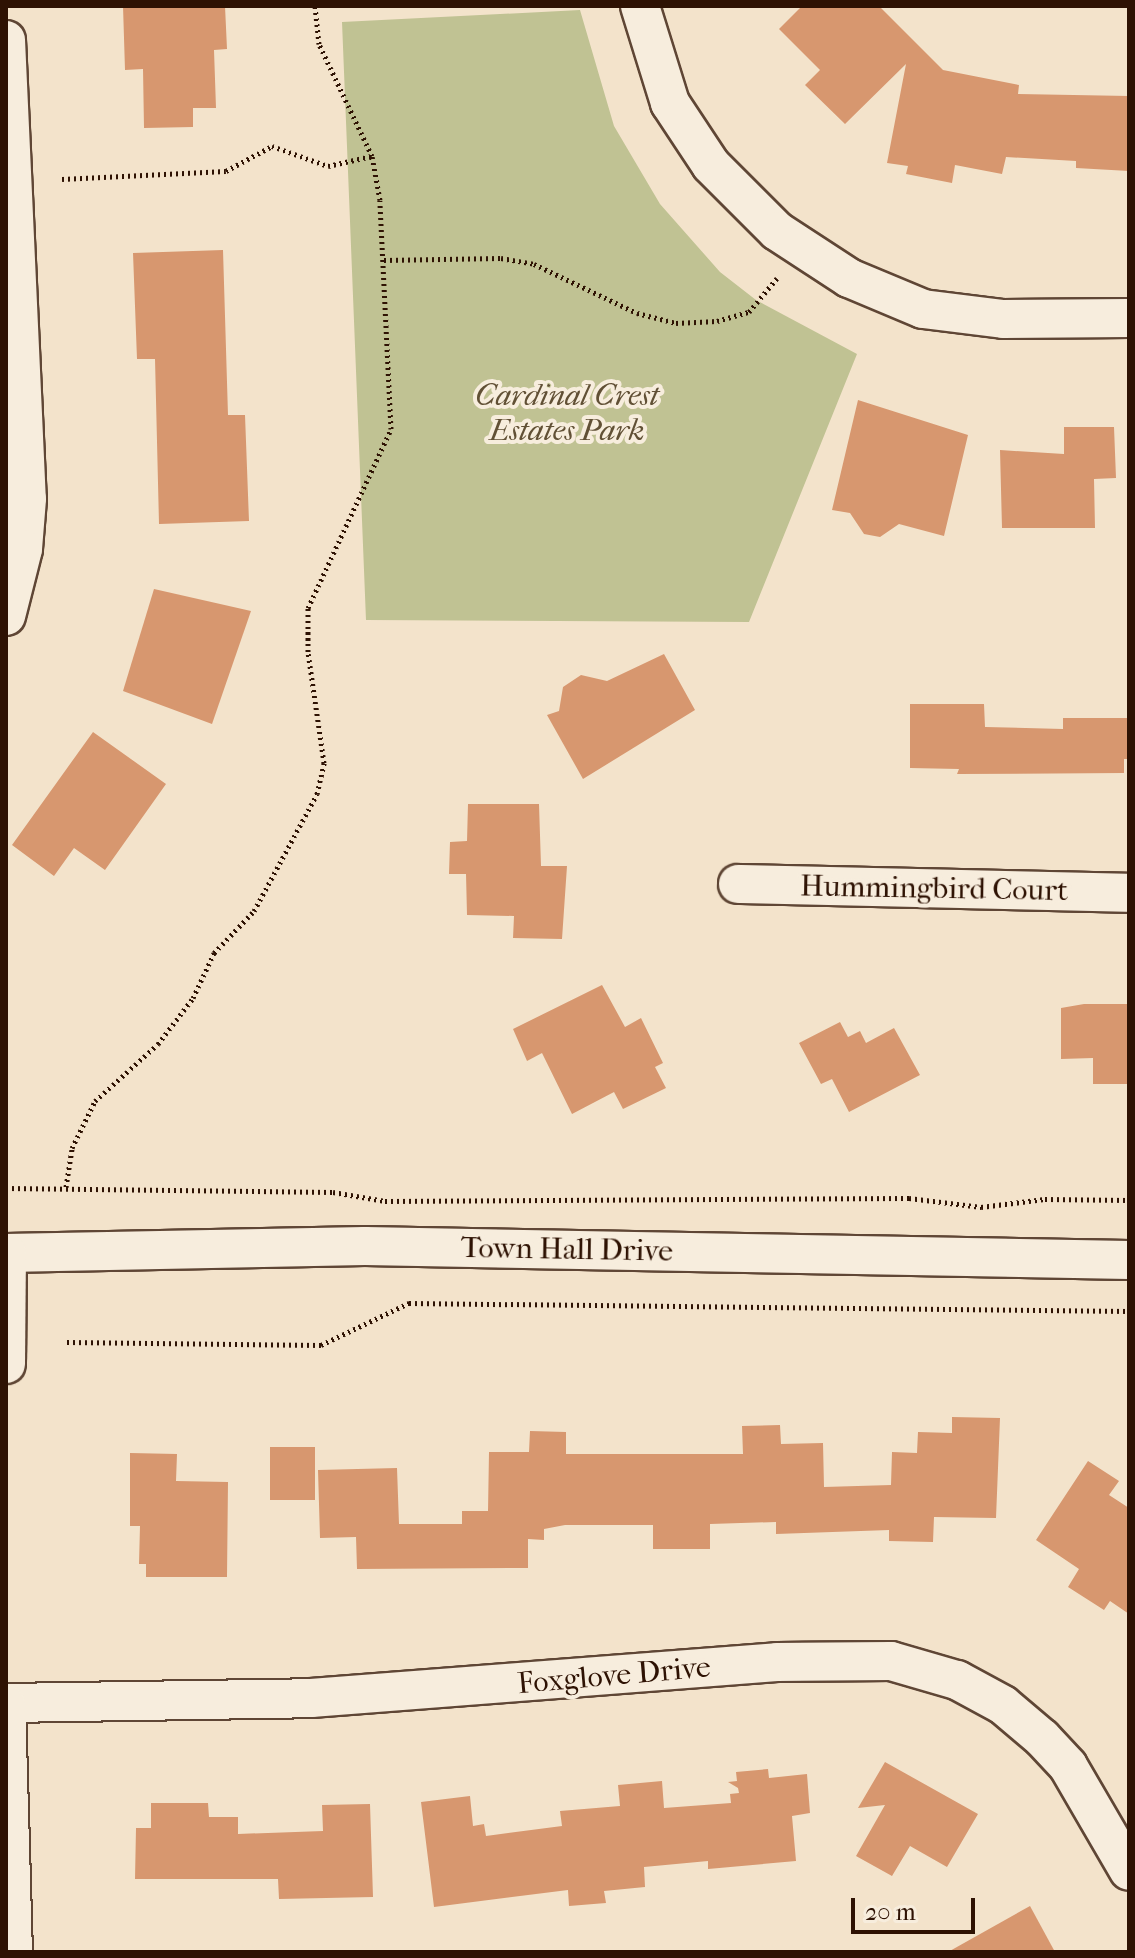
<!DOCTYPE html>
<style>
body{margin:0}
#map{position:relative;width:1135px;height:1958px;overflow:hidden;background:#f3e3cb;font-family:"IM FELL French Canon",serif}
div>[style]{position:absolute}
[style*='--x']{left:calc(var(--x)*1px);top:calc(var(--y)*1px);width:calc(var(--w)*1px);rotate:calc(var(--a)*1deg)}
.green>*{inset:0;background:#c0c293}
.building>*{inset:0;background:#d7976f;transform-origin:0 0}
.path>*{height:5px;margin-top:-2.5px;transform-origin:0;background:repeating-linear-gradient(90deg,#2e1203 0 2px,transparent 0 6px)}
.roads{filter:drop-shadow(2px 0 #5f4635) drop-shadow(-2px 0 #5f4635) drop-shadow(0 2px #5f4635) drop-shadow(0 -2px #5f4635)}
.street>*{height:38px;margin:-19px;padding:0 19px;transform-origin:19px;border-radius:19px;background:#f7eddd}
span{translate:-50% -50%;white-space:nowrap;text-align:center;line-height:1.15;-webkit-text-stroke:8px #f7eddd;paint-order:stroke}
.park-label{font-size:30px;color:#615035;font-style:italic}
.street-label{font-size:30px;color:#2e1203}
.frame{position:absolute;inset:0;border:8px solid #2e1203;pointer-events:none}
.scale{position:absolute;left:851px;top:1898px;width:124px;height:36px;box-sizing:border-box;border:4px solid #2e1203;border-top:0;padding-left:10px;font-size:24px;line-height:28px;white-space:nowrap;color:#2e1203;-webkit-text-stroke:6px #f7eddd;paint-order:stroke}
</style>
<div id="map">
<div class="green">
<div style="clip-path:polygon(580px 10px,614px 126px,660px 204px,720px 272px,756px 300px,857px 354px,749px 622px,366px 620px,342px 22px)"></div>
</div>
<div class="building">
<div style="clip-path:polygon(123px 6px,225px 6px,227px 49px,214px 50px,216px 108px,193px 108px,193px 127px,144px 128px,143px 69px,125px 70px)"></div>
<div style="clip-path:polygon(802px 6px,879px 6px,943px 70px,1019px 85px,1018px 94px,1129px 96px,1129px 171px,1076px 168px,1076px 161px,1006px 157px,1002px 174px,955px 165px,952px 183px,906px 174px,908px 166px,887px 163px,906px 64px,845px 124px,805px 85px,820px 70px,779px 29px)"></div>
<div style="clip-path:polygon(223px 250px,228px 415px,245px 415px,249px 521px,159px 524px,155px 359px,137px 359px,133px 253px)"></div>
<div style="clip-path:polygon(858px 400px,968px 435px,944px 536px,899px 524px,880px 537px,864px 534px,850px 513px,832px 510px)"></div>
<div style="clip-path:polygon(1064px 427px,1114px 427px,1116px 478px,1094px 479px,1095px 528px,1002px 528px,1000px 450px,1064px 454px)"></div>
<div style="clip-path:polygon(154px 589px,251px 611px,212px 724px,123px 691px)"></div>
<div style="clip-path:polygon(664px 654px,695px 710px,583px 779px,547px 715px,559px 711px,563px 687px,581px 675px,607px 681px)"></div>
<div style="clip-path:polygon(910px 704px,984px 704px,985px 727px,1063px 729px,1063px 718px,1129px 718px,1129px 759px,1124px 759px,1124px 773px,957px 774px,959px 769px,910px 768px)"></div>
<div style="clip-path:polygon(93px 732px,166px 784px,105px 870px,74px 848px,54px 876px,12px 845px)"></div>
<div style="clip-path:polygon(468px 804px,539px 804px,541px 866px,567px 866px,562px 939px,513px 938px,514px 916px,467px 915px,466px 874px,449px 874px,450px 842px,467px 841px)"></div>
<div style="clip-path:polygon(602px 985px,625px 1027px,641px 1018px,663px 1063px,655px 1067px,666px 1088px,623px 1109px,614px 1092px,572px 1114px,542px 1053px,527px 1061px,513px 1029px)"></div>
<div style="clip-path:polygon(1084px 1004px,1129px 1004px,1129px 1084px,1093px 1084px,1093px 1058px,1061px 1059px,1061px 1008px)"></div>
<div style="clip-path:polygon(840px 1022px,848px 1037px,860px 1031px,866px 1043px,894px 1028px,920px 1075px,849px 1112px,832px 1079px,821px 1084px,799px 1043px)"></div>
<div style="clip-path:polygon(952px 1417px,1000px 1418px,996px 1518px,934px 1517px,933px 1542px,889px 1541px,889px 1530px,776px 1534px,776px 1522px,710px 1524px,710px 1549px,653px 1549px,653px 1525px,565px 1525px,544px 1529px,544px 1540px,528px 1539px,528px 1568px,357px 1569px,356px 1537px,320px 1538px,318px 1470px,397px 1468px,399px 1524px,462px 1524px,462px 1511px,488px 1511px,489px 1452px,529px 1452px,530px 1431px,566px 1432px,566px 1454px,743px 1454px,742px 1426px,780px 1425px,781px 1444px,823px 1443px,824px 1487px,891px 1485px,892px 1452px,917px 1453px,918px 1432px,952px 1433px)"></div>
<div style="left:270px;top:1447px;width:45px;height:53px"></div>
<div style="clip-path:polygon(130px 1453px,177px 1454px,176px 1481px,228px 1482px,227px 1577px,146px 1577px,146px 1564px,139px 1564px,140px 1526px,130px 1526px)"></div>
<div style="clip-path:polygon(1088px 1461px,1119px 1481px,1109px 1495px,1129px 1508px,1129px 1614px,1110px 1601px,1104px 1610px,1068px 1587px,1079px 1569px,1036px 1540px)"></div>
<div style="clip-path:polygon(885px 1762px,978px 1814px,947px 1867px,910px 1846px,892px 1876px,856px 1856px,885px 1805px,858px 1808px)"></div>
<div style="clip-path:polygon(768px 1769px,769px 1778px,807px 1774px,810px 1813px,792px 1816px,796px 1861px,708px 1869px,708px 1861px,644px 1867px,645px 1887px,604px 1891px,606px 1903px,569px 1906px,568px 1890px,434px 1907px,421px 1802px,470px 1796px,473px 1826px,484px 1824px,486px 1836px,562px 1826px,560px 1811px,620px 1806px,618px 1785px,662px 1781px,664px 1808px,731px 1803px,730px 1794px,739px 1793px,738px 1788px,728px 1782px,737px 1781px,736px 1772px)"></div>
<div style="clip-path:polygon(151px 1803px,208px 1803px,209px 1817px,238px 1817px,238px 1834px,323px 1831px,322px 1805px,370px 1804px,373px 1897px,279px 1899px,278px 1879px,135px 1879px,136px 1828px,151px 1828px)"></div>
<div style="clip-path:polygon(1030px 1906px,1055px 1952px,948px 1952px)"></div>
</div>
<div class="path">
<div style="--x:62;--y:179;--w:164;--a:-2.8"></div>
<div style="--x:226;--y:171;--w:52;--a:-28.5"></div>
<div style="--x:272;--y:146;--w:59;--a:19.7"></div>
<div style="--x:328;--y:166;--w:45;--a:-12.8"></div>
<div style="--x:384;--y:260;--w:117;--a:-1"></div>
<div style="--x:501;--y:258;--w:34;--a:10"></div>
<div style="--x:534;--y:264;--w:114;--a:25.4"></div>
<div style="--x:637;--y:313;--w:40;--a:14.4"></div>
<div style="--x:676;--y:323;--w:41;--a:-2.8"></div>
<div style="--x:717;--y:321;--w:33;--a:-16"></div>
<div style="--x:749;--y:312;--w:44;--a:-50.5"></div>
<div style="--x:66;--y:1187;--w:39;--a:-81"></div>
<div style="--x:72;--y:1148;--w:52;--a:-63.9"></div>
<div style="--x:95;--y:1101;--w:85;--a:-42.1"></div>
<div style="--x:158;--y:1044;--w:58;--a:-52.7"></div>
<div style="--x:193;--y:998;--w:50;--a:-65"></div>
<div style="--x:214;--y:953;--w:58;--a:-46.4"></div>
<div style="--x:254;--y:911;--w:133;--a:-61.7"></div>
<div style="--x:317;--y:794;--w:32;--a:-77"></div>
<div style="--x:324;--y:763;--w:112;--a:-98.2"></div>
<div style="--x:308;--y:652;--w:44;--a:-90"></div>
<div style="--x:308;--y:608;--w:197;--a:-65.1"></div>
<div style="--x:391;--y:429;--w:229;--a:-92.8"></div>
<div style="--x:380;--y:200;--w:45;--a:-100.3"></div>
<div style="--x:372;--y:156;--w:124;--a:-115.3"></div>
<div style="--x:319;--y:44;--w:38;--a:-96"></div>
<div style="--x:6;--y:1188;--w:327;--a:0.7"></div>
<div style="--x:333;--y:1192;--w:53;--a:9.8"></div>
<div style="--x:385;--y:1201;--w:524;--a:-0.33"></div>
<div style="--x:909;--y:1198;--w:73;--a:7.1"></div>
<div style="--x:981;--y:1207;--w:64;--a:-7.1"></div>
<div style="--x:1045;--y:1199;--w:84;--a:0.7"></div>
<div style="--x:67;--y:1342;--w:254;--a:0.7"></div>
<div style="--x:321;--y:1345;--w:98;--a:-25.5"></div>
<div style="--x:409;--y:1303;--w:720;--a:0.64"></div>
</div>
<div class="roads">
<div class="street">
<div style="--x:640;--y:6;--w:102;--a:72.8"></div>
<div style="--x:670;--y:103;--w:74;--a:56.5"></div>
<div style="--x:711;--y:165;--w:93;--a:45"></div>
<div style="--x:777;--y:231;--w:86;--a:33.1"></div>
<div style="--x:849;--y:278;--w:80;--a:22.7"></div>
<div style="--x:923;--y:309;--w:81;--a:7.1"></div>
<div style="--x:1003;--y:319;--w:126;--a:-0.5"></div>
<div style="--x:6;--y:40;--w:459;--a:87.4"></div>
<div style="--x:27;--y:499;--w:50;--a:94.6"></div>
<div style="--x:23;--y:549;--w:69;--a:104.2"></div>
<div style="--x:738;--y:884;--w:391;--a:1.3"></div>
<div style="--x:6;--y:1253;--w:359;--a:-1.1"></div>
<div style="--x:365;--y:1246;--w:764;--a:1.05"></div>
<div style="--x:6;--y:1364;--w:111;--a:-89.5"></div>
<div style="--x:6;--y:1703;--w:305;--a:-0.9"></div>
<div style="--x:311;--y:1698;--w:467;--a:-4.4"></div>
<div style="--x:777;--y:1662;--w:114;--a:-0.5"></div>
<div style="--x:891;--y:1661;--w:69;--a:16.1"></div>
<div style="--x:957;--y:1680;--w:52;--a:28.5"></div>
<div style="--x:1003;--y:1705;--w:51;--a:40.2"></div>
<div style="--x:1042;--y:1738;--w:38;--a:47"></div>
<div style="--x:1068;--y:1766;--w:121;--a:59.8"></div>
<div style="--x:6;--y:1704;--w:248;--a:88.4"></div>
</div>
</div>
<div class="park-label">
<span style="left:567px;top:413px">Cardinal Crest<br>Estates Park</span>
</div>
<div class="street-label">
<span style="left:934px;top:889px;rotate:1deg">Hummingbird Court</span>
<span style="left:567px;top:1250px;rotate:1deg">Town Hall Drive</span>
<span style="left:614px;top:1676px;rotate:-5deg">Foxglove Drive</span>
</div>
<div class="frame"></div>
<div class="scale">20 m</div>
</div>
